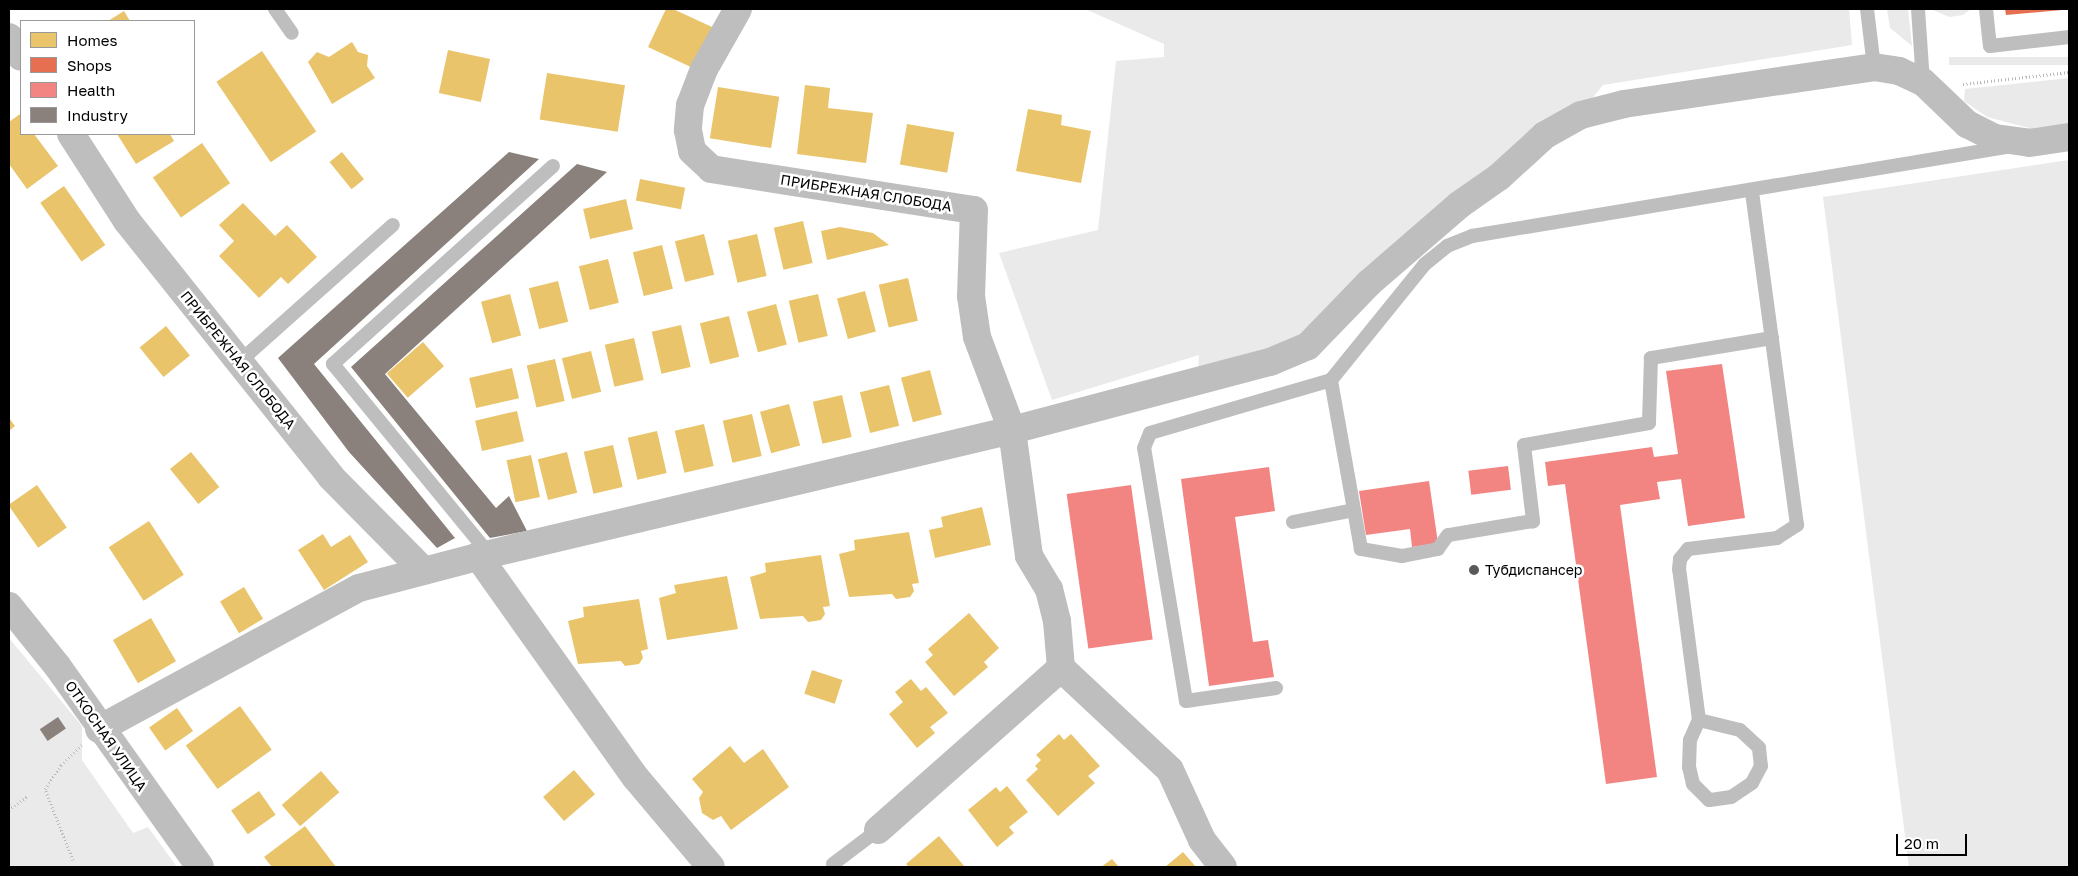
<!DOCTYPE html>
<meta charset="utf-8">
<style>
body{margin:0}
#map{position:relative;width:2078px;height:876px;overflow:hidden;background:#fff;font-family:"Golos Text",sans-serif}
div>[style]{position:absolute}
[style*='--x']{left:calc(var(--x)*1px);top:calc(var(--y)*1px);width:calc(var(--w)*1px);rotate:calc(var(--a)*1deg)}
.green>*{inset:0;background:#eaeaea;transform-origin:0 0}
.homes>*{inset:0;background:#e9c46a;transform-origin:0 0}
.shops>*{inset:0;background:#e76f51}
.health>*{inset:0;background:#f28482;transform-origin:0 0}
.industry>*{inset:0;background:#8a817c;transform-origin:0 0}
.path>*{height:3px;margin-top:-1.5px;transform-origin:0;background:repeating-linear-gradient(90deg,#b8b8b8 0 1px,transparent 0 3.5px)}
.service>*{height:14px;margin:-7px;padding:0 7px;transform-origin:7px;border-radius:7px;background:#bebebe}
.minor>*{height:28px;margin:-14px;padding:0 14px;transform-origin:14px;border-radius:14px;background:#bebebe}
.dots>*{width:14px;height:14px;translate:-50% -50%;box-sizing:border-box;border:2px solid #fff;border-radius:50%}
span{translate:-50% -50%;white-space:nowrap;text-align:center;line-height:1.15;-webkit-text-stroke:5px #fff;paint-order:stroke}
.street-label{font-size:14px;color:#000}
.poi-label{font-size:14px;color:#000}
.left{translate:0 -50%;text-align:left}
.frame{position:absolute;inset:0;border:10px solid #000;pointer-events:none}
.legend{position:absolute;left:20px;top:20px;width:175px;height:115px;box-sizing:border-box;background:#fff;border:1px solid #999;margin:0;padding:6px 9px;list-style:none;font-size:15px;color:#000}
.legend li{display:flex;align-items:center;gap:10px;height:25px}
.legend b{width:25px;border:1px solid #999}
.scale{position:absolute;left:1896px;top:834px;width:71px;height:22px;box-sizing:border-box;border:2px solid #000;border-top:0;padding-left:6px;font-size:15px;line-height:18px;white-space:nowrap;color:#000;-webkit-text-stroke:4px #fff;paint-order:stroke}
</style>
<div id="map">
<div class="green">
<div style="clip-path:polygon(1085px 9px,1849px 9px,1852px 45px,1603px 85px,1591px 100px,1296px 339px,1198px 369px,1199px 355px,1052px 400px,999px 253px,1098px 230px,1116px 61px,1164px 57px,1164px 44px)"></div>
<div style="clip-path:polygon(1887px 9px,1908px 9px,1912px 46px,1890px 28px)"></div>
<div style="clip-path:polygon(1931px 9px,1971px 9px,1963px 15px,1949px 17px)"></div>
<div style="left:2069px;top:57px;width:8px;height:120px;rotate:90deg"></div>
<div style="clip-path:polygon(2069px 78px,2069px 124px,2037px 130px,1987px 117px,1964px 101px,1965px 89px)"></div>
<div style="clip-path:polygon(2069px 160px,2069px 867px,1909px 867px,1823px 197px)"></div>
<div style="clip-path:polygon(9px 638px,82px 726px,82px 760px,133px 833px,148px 827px,177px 867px,9px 867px)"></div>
</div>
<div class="homes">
<div style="clip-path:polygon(666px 9px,673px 9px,712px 27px,693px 68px,648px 47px)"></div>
<div style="clip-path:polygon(124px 11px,130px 21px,108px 21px)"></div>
<div style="clip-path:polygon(352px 42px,358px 52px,368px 55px,367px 66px,375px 78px,332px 104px,308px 62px,317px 52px,329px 57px)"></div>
<div style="left:448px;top:50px;width:43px;height:44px;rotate:12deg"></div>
<div style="left:262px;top:51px;width:97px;height:55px;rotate:56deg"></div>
<div style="left:547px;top:73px;width:79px;height:47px;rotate:9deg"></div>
<div style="clip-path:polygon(805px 85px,830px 88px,828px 108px,873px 113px,866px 163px,797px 154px)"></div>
<div style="left:718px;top:87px;width:62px;height:52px;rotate:9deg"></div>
<div style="clip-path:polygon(1028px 109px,1062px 115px,1061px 125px,1091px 131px,1081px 183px,1016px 171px)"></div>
<div style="clip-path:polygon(20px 114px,21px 134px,34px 134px,58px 166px,27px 189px,9px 164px,9px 122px)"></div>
<div style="left:907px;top:124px;width:48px;height:41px;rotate:10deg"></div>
<div style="clip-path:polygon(117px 134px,170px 134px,174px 141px,136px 164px)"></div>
<div style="left:202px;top:143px;width:49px;height:60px;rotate:55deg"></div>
<div style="left:342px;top:152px;width:35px;height:16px;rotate:51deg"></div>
<div style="left:640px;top:179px;width:46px;height:22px;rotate:11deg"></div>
<div style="left:64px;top:186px;width:72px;height:29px;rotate:55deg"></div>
<div style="left:626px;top:199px;width:31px;height:44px;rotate:77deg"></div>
<div style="clip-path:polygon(243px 203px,275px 236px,287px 225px,317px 257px,288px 284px,281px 277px,259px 298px,219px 256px,234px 241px,219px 225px)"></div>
<div style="left:803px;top:221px;width:43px;height:30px;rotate:77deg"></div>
<div style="clip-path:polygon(840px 227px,873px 233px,889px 245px,827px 260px,821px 231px)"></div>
<div style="left:704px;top:234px;width:42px;height:30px;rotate:76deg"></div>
<div style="left:757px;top:234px;width:43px;height:30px;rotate:77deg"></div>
<div style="left:662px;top:245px;width:45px;height:30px;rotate:76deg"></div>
<div style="left:608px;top:259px;width:45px;height:30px;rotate:76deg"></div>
<div style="left:908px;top:278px;width:44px;height:30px;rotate:77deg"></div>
<div style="left:558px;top:281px;width:42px;height:30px;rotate:76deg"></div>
<div style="left:865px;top:291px;width:42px;height:29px;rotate:75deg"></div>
<div style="left:510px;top:294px;width:43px;height:30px;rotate:75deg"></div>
<div style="left:818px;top:294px;width:43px;height:30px;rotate:77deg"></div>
<div style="left:776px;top:304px;width:42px;height:30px;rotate:75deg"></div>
<div style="left:729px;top:316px;width:42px;height:30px;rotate:76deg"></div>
<div style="left:681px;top:325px;width:43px;height:30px;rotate:77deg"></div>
<div style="left:166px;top:326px;width:38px;height:34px;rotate:51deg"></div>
<div style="left:634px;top:338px;width:43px;height:30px;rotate:77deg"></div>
<div style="left:423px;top:342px;width:32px;height:48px;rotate:49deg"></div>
<div style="left:591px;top:351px;width:42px;height:30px;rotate:76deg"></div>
<div style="left:555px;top:359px;width:43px;height:29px;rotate:77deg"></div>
<div style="left:512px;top:368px;width:31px;height:44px;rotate:77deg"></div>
<div style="left:930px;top:370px;width:46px;height:30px;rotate:75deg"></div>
<div style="left:889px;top:385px;width:42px;height:30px;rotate:76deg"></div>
<div style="left:842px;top:395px;width:43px;height:30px;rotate:77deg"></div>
<div style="left:789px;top:404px;width:43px;height:30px;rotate:75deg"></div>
<div style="left:517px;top:411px;width:31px;height:43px;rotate:77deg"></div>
<div style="left:752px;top:414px;width:43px;height:30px;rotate:77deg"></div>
<div style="clip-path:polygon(9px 418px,15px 426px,9px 431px)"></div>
<div style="left:704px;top:424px;width:43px;height:30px;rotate:77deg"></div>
<div style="left:657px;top:431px;width:43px;height:30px;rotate:77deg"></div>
<div style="left:613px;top:445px;width:43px;height:30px;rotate:77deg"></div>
<div style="left:191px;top:452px;width:45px;height:27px;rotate:51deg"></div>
<div style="left:567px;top:452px;width:42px;height:30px;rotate:76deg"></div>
<div style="left:531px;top:455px;width:43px;height:25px;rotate:78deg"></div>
<div style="left:37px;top:485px;width:52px;height:35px;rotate:55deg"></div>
<div style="clip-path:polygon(982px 507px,991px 545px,935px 558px,929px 530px,943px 527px,941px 517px)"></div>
<div style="left:149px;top:521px;width:64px;height:48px;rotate:57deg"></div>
<div style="clip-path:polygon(909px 532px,919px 583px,912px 584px,914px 591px,910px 597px,896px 599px,892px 594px,849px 597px,839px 554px,855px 550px,854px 540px)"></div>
<div style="clip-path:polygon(323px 534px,331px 547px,350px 535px,368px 562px,324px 590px,298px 550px)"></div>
<div style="clip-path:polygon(821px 555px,830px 606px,823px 607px,825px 614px,821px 620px,808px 622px,803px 616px,760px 619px,750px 577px,766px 572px,765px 563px)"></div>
<div style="clip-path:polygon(727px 576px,738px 629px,667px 640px,659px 598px,676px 593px,674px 585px)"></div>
<div style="left:244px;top:587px;width:37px;height:28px;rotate:59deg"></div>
<div style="clip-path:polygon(639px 599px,648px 649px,641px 651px,643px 658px,639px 664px,625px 666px,621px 661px,578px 664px,568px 621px,584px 617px,583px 607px)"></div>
<div style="clip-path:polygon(969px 613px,999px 648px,984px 662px,988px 667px,954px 696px,925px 662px,933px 655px,928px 649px)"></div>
<div style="left:151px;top:618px;width:50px;height:44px;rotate:60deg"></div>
<div style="left:812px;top:670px;width:32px;height:25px;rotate:18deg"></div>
<div style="clip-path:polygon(911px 679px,921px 691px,926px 687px,948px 713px,930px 727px,935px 733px,917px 748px,889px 714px,903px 702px,895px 692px)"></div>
<div style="left:240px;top:706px;width:54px;height:67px;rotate:54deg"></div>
<div style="left:177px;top:708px;width:28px;height:34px;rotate:55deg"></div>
<div style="clip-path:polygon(1059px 734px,1064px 740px,1071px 734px,1100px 766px,1088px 776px,1095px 783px,1058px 816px,1026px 780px,1038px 769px,1035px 766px,1041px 760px,1036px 755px)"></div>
<div style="clip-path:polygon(730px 746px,744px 763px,763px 749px,789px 787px,731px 830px,721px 816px,713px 820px,702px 813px,699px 798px,703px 792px,692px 779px)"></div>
<div style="left:574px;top:770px;width:32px;height:41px;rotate:49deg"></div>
<div style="left:321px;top:771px;width:28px;height:52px;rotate:49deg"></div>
<div style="clip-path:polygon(1007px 786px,1028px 812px,1009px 827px,1014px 833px,997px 847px,968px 810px,996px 787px,1000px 792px)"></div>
<div style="left:259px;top:791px;width:29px;height:34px;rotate:55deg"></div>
<div style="clip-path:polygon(305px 826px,336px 867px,272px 867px,264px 857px)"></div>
<div style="clip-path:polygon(939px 836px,965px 867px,909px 867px,906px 864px)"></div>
<div style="clip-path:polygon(1183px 852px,1196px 867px,1165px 867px)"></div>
<div style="clip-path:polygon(1112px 859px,1119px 867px,1101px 867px)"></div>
</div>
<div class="shops">
<div style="clip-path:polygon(2005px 9px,2062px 9px,2062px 10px,2006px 15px)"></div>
</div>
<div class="health">
<div style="clip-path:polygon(1722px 364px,1745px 518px,1688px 526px,1681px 479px,1657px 482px,1660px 499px,1620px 505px,1657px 777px,1606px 784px,1565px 484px,1548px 486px,1545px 462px,1652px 447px,1654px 457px,1678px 454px,1666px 371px)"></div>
<div style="left:1508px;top:466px;width:24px;height:40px;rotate:83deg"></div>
<div style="clip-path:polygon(1269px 467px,1275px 511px,1235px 517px,1253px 642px,1268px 640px,1274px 677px,1209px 686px,1181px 479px)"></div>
<div style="clip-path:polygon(1429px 481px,1438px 543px,1412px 547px,1410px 529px,1366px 535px,1359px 491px)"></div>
<div style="left:1131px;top:485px;width:156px;height:65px;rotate:82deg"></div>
</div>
<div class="industry">
<div style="clip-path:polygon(509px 152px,539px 159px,314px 364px,455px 538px,437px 548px,349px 452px,278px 358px)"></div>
<div style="clip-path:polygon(577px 164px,607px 172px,385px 374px,496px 508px,509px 496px,527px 531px,490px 538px,351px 367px)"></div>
<div style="left:58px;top:717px;width:14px;height:22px;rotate:56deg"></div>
</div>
<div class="path">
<div style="--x:1963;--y:84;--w:107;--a:-6.5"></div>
<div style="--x:9;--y:810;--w:24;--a:-38"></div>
<div style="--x:73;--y:860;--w:76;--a:-111.5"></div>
<div style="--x:45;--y:789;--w:29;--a:-56"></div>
<div style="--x:61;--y:765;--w:29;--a:-44"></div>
</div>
<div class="service">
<div style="--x:275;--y:9;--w:29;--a:55"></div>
<div style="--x:1867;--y:9;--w:58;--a:83.1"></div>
<div style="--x:1918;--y:9;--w:73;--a:86.1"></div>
<div style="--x:1986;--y:9;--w:37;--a:84"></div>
<div style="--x:1990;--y:46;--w:80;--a:-6.5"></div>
<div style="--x:1772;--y:338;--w:123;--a:170.6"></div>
<div style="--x:1651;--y:358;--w:65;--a:91.8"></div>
<div style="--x:1649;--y:423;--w:127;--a:170"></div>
<div style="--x:1524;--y:445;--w:77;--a:83.2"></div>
<div style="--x:1533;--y:521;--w:86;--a:170.6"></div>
<div style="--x:1448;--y:535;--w:17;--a:126"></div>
<div style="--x:1438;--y:549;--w:37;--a:169"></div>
<div style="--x:1402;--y:556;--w:42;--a:-170.3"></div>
<div style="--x:1361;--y:549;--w:172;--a:-100.1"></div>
<div style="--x:1331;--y:380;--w:149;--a:-51"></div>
<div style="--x:1425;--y:264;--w:28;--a:-39"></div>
<div style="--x:1447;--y:246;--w:27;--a:-22"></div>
<div style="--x:1472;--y:236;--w:541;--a:-9.46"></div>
<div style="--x:239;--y:362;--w:206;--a:-41.7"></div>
<div style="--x:1293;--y:522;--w:62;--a:-11.1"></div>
<div style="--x:489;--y:554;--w:246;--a:-129.4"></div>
<div style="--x:333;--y:364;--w:296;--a:-42"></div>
<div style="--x:1276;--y:688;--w:91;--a:171.8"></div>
<div style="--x:1186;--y:701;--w:256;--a:-99.4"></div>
<div style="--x:1144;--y:448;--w:16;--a:-68"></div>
<div style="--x:1150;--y:433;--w:189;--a:-16.3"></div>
<div style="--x:1699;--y:720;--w:42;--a:13.7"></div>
<div style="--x:1740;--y:730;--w:26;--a:43"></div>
<div style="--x:1759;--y:748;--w:18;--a:84"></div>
<div style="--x:1761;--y:766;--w:19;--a:118"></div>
<div style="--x:1752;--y:783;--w:25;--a:146"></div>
<div style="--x:1731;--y:797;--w:22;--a:172"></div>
<div style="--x:1709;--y:800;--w:23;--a:-135"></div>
<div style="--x:1693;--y:784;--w:17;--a:-103"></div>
<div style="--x:1689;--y:767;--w:27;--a:-88"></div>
<div style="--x:1690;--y:740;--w:22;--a:-66"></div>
<div style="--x:1699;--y:720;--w:152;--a:-97.5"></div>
<div style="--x:1679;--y:569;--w:10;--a:-84"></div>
<div style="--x:1680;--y:559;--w:13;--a:-51"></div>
<div style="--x:1688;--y:549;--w:90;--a:-7"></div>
<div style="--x:1777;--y:538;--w:24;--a:-33"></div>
<div style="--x:1797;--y:525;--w:338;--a:-97.7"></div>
<div style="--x:833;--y:864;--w:56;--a:-37.1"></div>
</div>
<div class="minor">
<div style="--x:738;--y:9;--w:69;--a:119.5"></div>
<div style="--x:704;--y:69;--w:39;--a:111"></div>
<div style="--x:690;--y:105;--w:25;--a:95"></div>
<div style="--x:688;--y:130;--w:21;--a:79"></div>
<div style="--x:692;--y:151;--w:26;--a:43"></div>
<div style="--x:711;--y:169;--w:266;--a:8.9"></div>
<div style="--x:974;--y:210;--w:86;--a:92"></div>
<div style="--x:971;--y:296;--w:41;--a:81.7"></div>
<div style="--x:977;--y:337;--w:99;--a:69.4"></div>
<div style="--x:1012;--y:430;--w:127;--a:82.3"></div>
<div style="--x:1029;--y:556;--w:39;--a:59"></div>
<div style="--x:1049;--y:589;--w:33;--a:76"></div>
<div style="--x:1057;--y:621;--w:47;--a:85.1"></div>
<div style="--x:1061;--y:668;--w:149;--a:43.1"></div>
<div style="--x:1170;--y:770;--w:77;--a:65.4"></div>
<div style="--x:1202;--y:840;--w:34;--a:52"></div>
<div style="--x:9;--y:37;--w:23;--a:59"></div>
<div style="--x:71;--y:134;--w:103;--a:57.2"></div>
<div style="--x:127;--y:221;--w:327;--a:51.4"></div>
<div style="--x:331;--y:477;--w:132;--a:45.3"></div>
<div style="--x:478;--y:556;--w:272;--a:54.6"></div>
<div style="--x:636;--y:778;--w:116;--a:49.9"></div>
<div style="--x:9;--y:606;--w:78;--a:51.2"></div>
<div style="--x:58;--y:667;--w:245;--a:54.6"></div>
<div style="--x:99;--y:729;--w:296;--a:-28.5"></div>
<div style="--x:359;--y:588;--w:134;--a:-14.7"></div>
<div style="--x:489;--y:554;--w:537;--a:-13.34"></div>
<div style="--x:1012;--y:430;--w:267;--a:-14.8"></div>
<div style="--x:1270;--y:362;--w:41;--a:-22.8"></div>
<div style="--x:1308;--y:346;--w:88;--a:-45.9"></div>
<div style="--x:1369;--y:283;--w:119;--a:-40.9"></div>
<div style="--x:1459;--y:205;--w:49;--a:-35"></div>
<div style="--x:1499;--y:177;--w:62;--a:-42.4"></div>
<div style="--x:1545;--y:135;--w:41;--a:-29.1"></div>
<div style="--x:1581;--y:115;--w:44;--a:-14.3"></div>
<div style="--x:1624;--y:104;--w:253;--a:-8.4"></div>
<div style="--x:1874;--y:67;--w:25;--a:9"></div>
<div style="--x:1899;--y:71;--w:26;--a:25"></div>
<div style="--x:1923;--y:82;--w:61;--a:43.7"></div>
<div style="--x:1967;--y:124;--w:31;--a:27"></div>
<div style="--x:1995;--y:138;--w:34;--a:8"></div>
<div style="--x:2029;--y:143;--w:40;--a:-8.5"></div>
<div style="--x:878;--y:830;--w:244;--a:-41.5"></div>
</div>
<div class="dots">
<div style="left:1474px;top:570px;background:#595959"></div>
</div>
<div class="street-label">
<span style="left:866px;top:193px;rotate:9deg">ПРИБРЕЖНАЯ СЛОБОДА</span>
<span style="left:238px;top:360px;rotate:51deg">ПРИБРЕЖНАЯ СЛОБОДА</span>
<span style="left:106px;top:736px;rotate:55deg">ОТКОСНАЯ УЛИЦА</span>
</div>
<div class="poi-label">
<span class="left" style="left:1485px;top:570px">Тубдиспансер</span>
</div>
<div class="frame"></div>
<ul class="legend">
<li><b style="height:14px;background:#e9c46a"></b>Homes</li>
<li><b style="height:14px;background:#e76f51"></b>Shops</li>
<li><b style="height:14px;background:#f28482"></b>Health</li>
<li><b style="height:14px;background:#8a817c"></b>Industry</li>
</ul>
<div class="scale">20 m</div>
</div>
